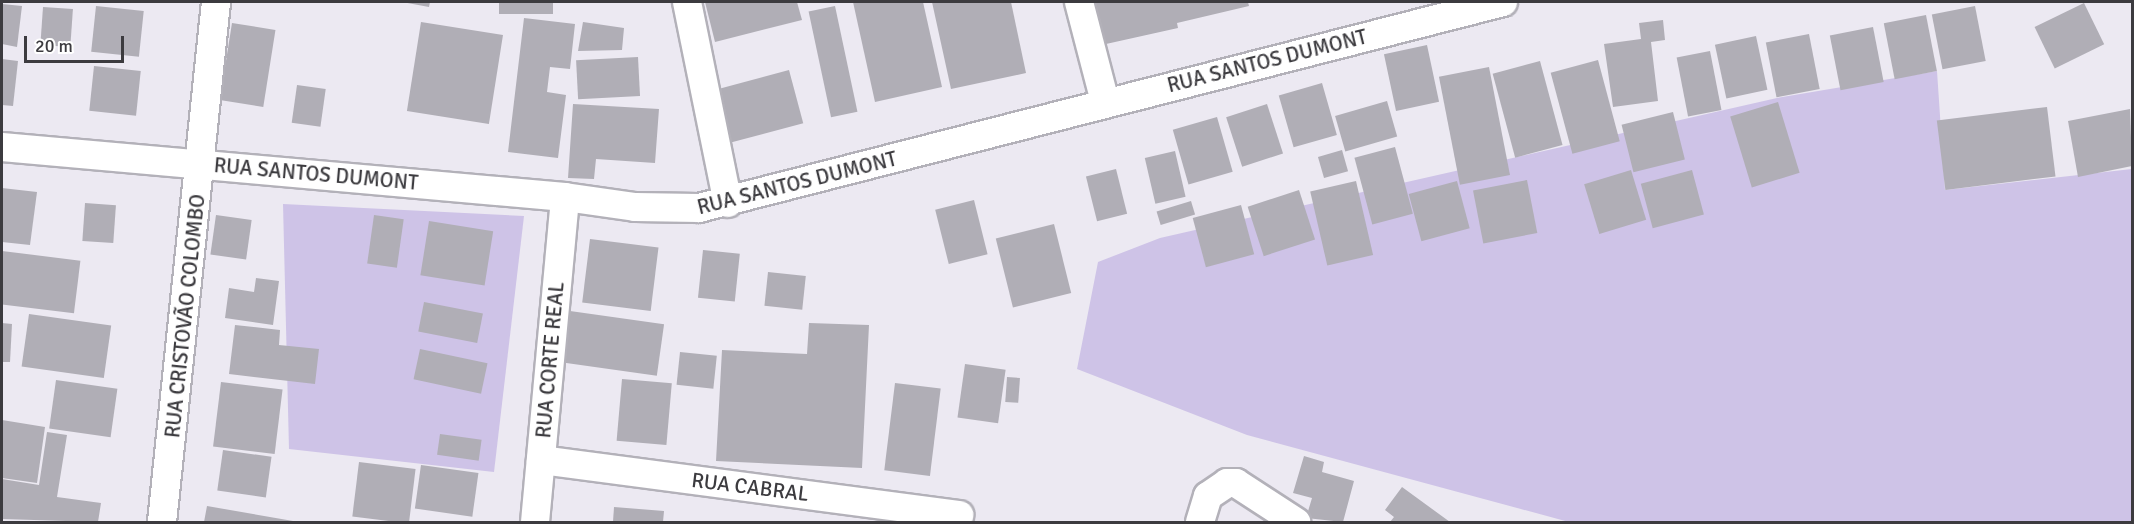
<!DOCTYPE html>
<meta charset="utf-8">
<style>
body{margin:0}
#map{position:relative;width:2134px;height:524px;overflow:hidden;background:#ece9f2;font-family:Signika,sans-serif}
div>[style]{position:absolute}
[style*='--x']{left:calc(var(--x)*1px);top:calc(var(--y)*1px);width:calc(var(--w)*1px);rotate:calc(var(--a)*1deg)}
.green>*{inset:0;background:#cec3e7}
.building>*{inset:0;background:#b0aeb6;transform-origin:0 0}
.roads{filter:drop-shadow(2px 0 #b3b1b9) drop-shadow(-2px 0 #b3b1b9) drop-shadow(0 2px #b3b1b9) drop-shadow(0 -2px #b3b1b9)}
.street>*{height:28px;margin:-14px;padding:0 14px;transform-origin:14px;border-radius:14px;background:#fff}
span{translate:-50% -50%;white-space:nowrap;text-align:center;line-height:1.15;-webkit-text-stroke:6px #fff;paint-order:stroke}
.street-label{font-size:21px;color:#3c3b3f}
.frame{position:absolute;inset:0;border:3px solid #3c3b3f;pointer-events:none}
.scale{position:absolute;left:24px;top:36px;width:100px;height:27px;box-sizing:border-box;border:3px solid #3c3b3f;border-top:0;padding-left:8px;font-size:18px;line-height:21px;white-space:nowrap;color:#3c3b3f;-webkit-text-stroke:4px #fff;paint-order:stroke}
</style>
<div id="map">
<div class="green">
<div style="clip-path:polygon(1937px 71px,1945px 190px,2132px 169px,2132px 522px,1569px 522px,1247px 435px,1077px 369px,1098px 262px,1160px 238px,1777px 98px)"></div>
<div style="clip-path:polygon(283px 204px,524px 216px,494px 472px,289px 449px)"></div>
</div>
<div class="building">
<div style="clip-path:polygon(402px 2px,430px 2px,429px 7px)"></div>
<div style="left:499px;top:2px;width:54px;height:12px"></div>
<div style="clip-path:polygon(705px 2px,797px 2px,802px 20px,715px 42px)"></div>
<div style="clip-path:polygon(853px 2px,923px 2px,942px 87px,875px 102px)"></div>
<div style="clip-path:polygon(932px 2px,1011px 2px,1026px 73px,951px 89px)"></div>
<div style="clip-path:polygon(1087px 2px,1248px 2px,1249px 6px,1177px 23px,1178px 28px,1097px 46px)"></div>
<div style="left:2084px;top:3px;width:46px;height:55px;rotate:64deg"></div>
<div style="clip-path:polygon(2px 4px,22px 6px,17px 47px,2px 44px)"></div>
<div style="left:96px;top:6px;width:48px;height:46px;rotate:6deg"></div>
<div style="left:835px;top:6px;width:108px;height:27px;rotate:78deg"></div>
<div style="left:1975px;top:6px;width:56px;height:44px;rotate:79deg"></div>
<div style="left:43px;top:7px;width:30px;height:38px;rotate:4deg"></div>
<div style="left:1926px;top:15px;width:57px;height:43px;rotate:79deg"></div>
<div style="clip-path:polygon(524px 18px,575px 24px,570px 69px,550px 67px,547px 92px,566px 95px,558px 158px,508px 152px)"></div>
<div style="clip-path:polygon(1663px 20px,1665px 40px,1651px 42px,1658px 101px,1613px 107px,1604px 44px,1641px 39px,1639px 23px)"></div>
<div style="left:421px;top:22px;width:83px;height:90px;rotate:9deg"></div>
<div style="clip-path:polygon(583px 22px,624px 28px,622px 50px,578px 51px)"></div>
<div style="left:232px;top:23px;width:44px;height:78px;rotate:9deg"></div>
<div style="left:1873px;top:27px;width:56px;height:44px;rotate:79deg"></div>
<div style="left:1809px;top:34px;width:56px;height:44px;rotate:79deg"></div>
<div style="left:1756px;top:36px;width:55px;height:42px;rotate:78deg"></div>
<div style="left:1427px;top:45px;width:58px;height:44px;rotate:78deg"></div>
<div style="left:1710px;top:51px;width:60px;height:34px;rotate:79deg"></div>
<div style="left:638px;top:57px;width:39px;height:62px;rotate:87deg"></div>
<div style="clip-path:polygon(2px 59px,18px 61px,13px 106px,2px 105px)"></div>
<div style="left:1598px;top:60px;width:84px;height:49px;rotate:75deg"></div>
<div style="left:1540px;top:61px;width:87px;height:49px;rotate:75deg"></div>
<div style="left:94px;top:66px;width:47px;height:45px;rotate:6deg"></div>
<div style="left:1489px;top:67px;width:110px;height:51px;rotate:79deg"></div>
<div style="left:789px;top:70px;width:55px;height:75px;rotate:75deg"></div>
<div style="left:1322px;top:83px;width:54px;height:45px;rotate:74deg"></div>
<div style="left:297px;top:85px;width:29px;height:38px;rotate:8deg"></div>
<div style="left:1387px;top:101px;width:37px;height:54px;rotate:74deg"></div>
<div style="left:1778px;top:102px;width:74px;height:50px;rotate:73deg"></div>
<div style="clip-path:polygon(573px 104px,659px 109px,655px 163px,596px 159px,594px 179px,568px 178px)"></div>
<div style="left:1267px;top:104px;width:52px;height:43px;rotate:72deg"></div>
<div style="left:2047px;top:107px;width:70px;height:111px;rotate:83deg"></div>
<div style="clip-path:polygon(2130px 109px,2132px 166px,2078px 177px,2068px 121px)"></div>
<div style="left:1673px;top:112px;width:49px;height:53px;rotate:76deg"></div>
<div style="left:1217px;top:117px;width:57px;height:46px;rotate:74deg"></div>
<div style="left:1395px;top:147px;width:69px;height:42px;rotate:75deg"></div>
<div style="left:1342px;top:150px;width:22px;height:25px;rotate:74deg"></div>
<div style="left:1175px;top:151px;width:47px;height:31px;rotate:77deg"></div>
<div style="left:1116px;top:169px;width:46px;height:31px;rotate:76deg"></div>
<div style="left:1631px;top:170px;width:52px;height:49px;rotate:73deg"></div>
<div style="left:1692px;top:170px;width:46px;height:53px;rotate:75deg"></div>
<div style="left:1527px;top:180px;width:54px;height:55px;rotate:79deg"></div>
<div style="left:1356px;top:181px;width:76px;height:47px;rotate:77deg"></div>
<div style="left:1457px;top:181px;width:49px;height:50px;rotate:75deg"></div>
<div style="clip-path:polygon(2px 188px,37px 192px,30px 245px,2px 242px)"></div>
<div style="left:1299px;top:190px;width:52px;height:54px;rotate:72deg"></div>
<div style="left:974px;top:200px;width:56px;height:40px;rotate:76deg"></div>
<div style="left:1191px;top:201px;width:14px;height:36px;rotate:73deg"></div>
<div style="left:85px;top:203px;width:31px;height:38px;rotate:4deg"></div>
<div style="left:1241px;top:205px;width:51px;height:50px;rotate:75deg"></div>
<div style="left:216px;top:215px;width:36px;height:40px;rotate:8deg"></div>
<div style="left:374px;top:215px;width:30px;height:49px;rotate:8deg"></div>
<div style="left:429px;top:221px;width:65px;height:55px;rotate:9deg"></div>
<div style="left:1054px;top:224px;width:71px;height:60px;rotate:76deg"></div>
<div style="left:590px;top:239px;width:69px;height:64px;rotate:7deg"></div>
<div style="left:703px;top:250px;width:37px;height:48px;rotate:6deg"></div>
<div style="left:2px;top:251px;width:79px;height:53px;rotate:7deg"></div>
<div style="left:768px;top:272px;width:38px;height:34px;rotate:6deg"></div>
<div style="clip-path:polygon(256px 278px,279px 281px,273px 325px,225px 318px,229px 288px,254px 292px)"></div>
<div style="left:424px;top:302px;width:60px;height:30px;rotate:11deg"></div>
<div style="left:570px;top:311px;width:95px;height:52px;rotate:8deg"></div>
<div style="left:29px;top:314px;width:83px;height:53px;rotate:8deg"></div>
<div style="clip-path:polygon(2px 323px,12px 324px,10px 362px,2px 362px)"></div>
<div style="clip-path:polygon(809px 323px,869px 325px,862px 468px,716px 461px,722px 350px,807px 354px)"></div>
<div style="clip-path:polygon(235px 325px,280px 330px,279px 345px,319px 349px,315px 384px,229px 374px)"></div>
<div style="left:420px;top:349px;width:69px;height:31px;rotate:12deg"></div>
<div style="left:680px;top:352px;width:37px;height:33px;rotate:6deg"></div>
<div style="left:965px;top:364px;width:41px;height:54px;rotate:8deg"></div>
<div style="left:1007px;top:377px;width:13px;height:25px;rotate:4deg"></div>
<div style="left:622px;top:379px;width:50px;height:62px;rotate:5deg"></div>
<div style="left:56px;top:380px;width:62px;height:49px;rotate:8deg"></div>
<div style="left:221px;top:382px;width:62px;height:65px;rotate:7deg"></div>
<div style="left:895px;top:383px;width:46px;height:88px;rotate:7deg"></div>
<div style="clip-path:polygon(2px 420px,45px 427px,37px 483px,2px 478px)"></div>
<div style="clip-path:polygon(47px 432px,67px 435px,57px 497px,101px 503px,98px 522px,2px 519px,2px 479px,39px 485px)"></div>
<div style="left:440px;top:434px;width:42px;height:21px;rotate:8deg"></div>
<div style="left:223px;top:450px;width:49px;height:41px;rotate:8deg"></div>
<div style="clip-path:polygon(1304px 456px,1324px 462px,1322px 472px,1354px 481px,1343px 522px,1306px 518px,1312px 498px,1293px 493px)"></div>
<div style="left:359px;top:462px;width:57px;height:55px;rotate:7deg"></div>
<div style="left:421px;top:465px;width:58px;height:44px;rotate:8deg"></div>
<div style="clip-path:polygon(1402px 487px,1450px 522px,1390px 522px,1394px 517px,1385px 510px)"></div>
<div style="clip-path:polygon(207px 506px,293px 521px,293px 522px,204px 522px)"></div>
<div style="clip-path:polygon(614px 507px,664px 511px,663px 522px,613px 522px)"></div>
</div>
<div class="roads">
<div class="street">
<div style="--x:687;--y:2;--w:205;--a:78.5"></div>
<div style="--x:1079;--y:2;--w:103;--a:75.4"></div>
<div style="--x:2;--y:147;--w:565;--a:5.08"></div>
<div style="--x:565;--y:197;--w:71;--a:8.1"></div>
<div style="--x:635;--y:207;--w:64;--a:0.9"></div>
<div style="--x:699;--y:208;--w:830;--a:-14.37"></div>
<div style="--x:541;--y:460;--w:422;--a:7.5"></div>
<div style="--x:162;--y:522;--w:523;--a:-84.07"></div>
<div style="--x:535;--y:522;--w:326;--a:-84.7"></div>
<div style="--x:1200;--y:522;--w:27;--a:-73"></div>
<div style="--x:1208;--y:496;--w:23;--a:-34"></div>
<div style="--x:1227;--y:483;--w:9;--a:0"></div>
<div style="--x:1236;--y:483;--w:72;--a:33"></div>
</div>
</div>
<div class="street-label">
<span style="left:1267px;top:61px;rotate:-14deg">RUA SANTOS DUMONT</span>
<span style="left:316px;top:174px;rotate:5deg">RUA SANTOS DUMONT</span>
<span style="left:797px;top:183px;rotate:-14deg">RUA SANTOS DUMONT</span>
<span style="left:185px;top:316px;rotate:-84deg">RUA CRISTOVÃO COLOMBO</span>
<span style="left:550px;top:360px;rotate:-85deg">RUA CORTE REAL</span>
<span style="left:750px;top:487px;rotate:7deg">RUA CABRAL</span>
</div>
<div class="frame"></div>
<div class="scale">20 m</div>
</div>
